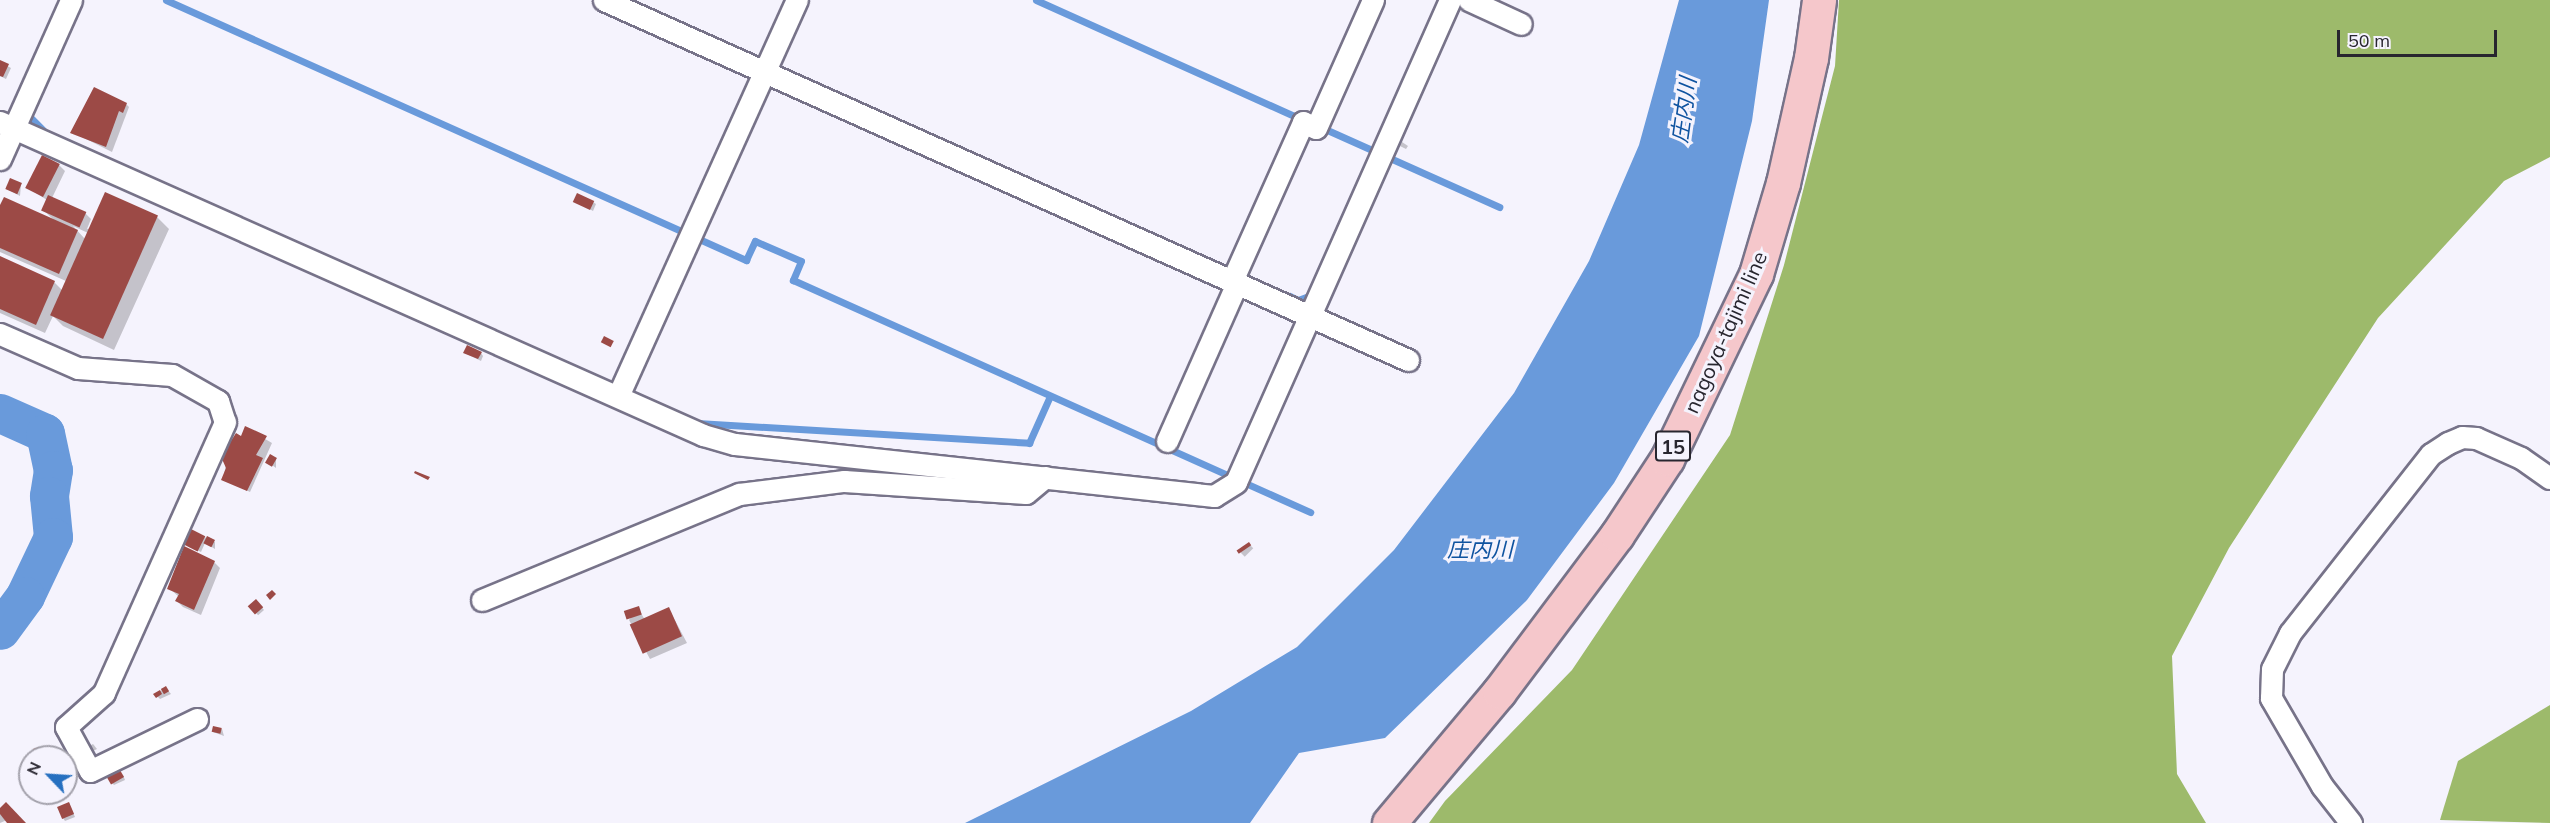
<!DOCTYPE html>
<meta charset="utf-8">
<style>
body{margin:0}
#map{position:relative;width:2550px;height:823px;overflow:hidden;background:#f5f3fd;font-family:Mulish,"Noto Sans JP",sans-serif}
div>[style]{position:absolute}
[style*='--x']{left:calc(var(--x)*1px);top:calc(var(--y)*1px);width:calc(var(--w)*1px);rotate:calc(var(--a)*1deg)}
.forest>*{inset:0;background:#9dba6b}
.water>*{inset:0;background:#699adb}
.shadow>*{inset:0;background:#0003;transform-origin:0 0}
.stream>*{height:7px;margin:-3.5px;padding:0 3.5px;transform-origin:3.5px;border-radius:3.5px;background:#699adb}
.river>*{height:39px;margin:-19.5px;padding:0 19.5px;transform-origin:19.5px;border-radius:19.5px;background:#699adb}
.building>*{inset:0;background:#9c4a46;transform-origin:0 0}
.roads{filter:drop-shadow(2px 0 #777389) drop-shadow(-2px 0 #777389) drop-shadow(0 2px #777389) drop-shadow(0 -2px #777389)}
.minor>*{height:21px;margin:-10.5px;padding:0 10.5px;transform-origin:10.5px;border-radius:10.5px;background:#fff}
.primary>*{height:33px;margin:-16.5px;padding:0 16.5px;transform-origin:16.5px;border-radius:16.5px;background:#f5c7cb}
span{translate:-50% -50%;white-space:nowrap;text-align:center;line-height:1.15;-webkit-text-stroke:6px #f5f3fd;paint-order:stroke}
.shield-label span{padding:2px 4px;background:#f5f3fd;border:2px solid;border-radius:4px;-webkit-text-stroke-width:0}
.shield-label{font-size:20px;color:#28262f;font-weight:700}
.street-label{font-size:21px;color:#28262f}
.water-label{font-size:22px;color:#0f53a0;font-style:italic}
.north{position:absolute;left:18px;top:745px;width:60px;height:60px;box-sizing:border-box;background:#f5f3fd;border:2px solid #a3a1ab;border-radius:50%;rotate:295deg;font-size:16px;font-weight:700;line-height:24px;text-align:center;color:#28262f}
.north::after{content:'';display:block;margin:auto;width:21px;height:27px;background:#2670c0;clip-path:polygon(50% 0,100% 100%,50% 72%,0 100%)}
.scale{position:absolute;left:2337px;top:30px;width:160px;height:27px;box-sizing:border-box;border:3px solid #28262f;border-top:0;padding-left:8px;font-size:18px;line-height:21px;white-space:nowrap;color:#28262f;-webkit-text-stroke:4px #f5f3fd;paint-order:stroke}
</style>
<div id="map">
<div class="forest">
<div style="clip-path:polygon(1839px 0,2550px 0,2550px 157px,2504px 181px,2378px 318px,2229px 548px,2172px 656px,2177px 774px,2206px 823px,1429px 823px,1445px 801px,1572px 670px,1730px 435px,1784px 265px,1835px 66px)"></div>
<div style="clip-path:polygon(2550px 705px,2550px 823px,2440px 820px,2458px 761px)"></div>
</div>
<div class="water">
<div style="clip-path:polygon(1679px 0,1769px 0,1752px 121px,1699px 336px,1614px 483px,1527px 600px,1385px 738px,1299px 753px,1250px 823px,965px 823px,1191px 711px,1297px 647px,1394px 550px,1514px 393px,1589px 261px,1639px 145px)"></div>
</div>
<div class="shadow">
<div style="clip-path:polygon(0 62px,11px 68px,6px 79px,0 76px)"></div>
<div style="clip-path:polygon(125px 103px,129px 107px,112px 152px,72px 132px)"></div>
<div style="clip-path:polygon(1402px 142px,1408px 146px,1406px 149px,1400px 146px)"></div>
<div style="clip-path:polygon(evenodd,59px 165px,65px 171px,52px 198px,85px 213px,91px 219px,87px 229px,157px 217px,169px 229px,114px 350px,63px 326px,53px 316px,45px 333px,0 313px,0 258px,54px 282px,62px 290px,66px 281px,0 252px,0 209px,54px 220px,43px 210px,47px 200px,28px 188px,59px 165px,73px 226px,88px 233px,85px 239px,73px 226px)"></div>
<div style="clip-path:polygon(21px 184px,20px 196px,7px 189px)"></div>
<div style="clip-path:polygon(575px 201px,593px 202px,596px 204px,593px 211px)"></div>
<div style="clip-path:polygon(465px 353px,481px 353px,483px 356px,481px 361px)"></div>
<div style="clip-path:polygon(246px 428px,272px 443px,250px 492px,223px 479px,230px 445px,242px 438px)"></div>
<div style="clip-path:polygon(276px 459px,276px 468px,268px 462px)"></div>
<div style="clip-path:polygon(192px 531px,215px 542px,215px 549px,205px 543px,201px 552px,188px 546px)"></div>
<div style="left:1249px;top:544px;width:6px;height:12px;rotate:45deg"></div>
<div style="clip-path:polygon(214px 562px,220px 568px,201px 615px,183px 607px,177px 601px,179px 597px,169px 588px)"></div>
<div style="left:256px;top:601px;width:12px;height:8px;rotate:48deg"></div>
<div style="clip-path:polygon(638px 608px,645px 620px,669px 609px,687px 643px,650px 659px,629px 620px)"></div>
<div style="clip-path:polygon(166px 688px,171px 694px,160px 699px,155px 694px)"></div>
<div style="clip-path:polygon(222px 729px,224px 736px,213px 732px)"></div>
<div style="clip-path:polygon(93px 744px,97px 749px,93px 751px,89px 746px)"></div>
<div style="clip-path:polygon(123px 775px,125px 780px,114px 785px,112px 783px)"></div>
<div style="clip-path:polygon(69px 803px,75px 817px,65px 821px,63px 818px)"></div>
<div style="clip-path:polygon(0 810px,24px 823px,7px 820px,0 823px)"></div>
</div>
<div class="stream">
<div style="--x:166;--y:0;--w:636;--a:24.15"></div>
<div style="--x:746;--y:260;--w:21;--a:-65"></div>
<div style="--x:755;--y:241;--w:50;--a:23.5"></div>
<div style="--x:801;--y:261;--w:21;--a:113"></div>
<div style="--x:793;--y:280;--w:567;--a:24.17"></div>
<div style="--x:1036;--y:0;--w:283;--a:24.2"></div>
<div style="--x:29;--y:116;--w:20;--a:45"></div>
<div style="--x:1325;--y:129;--w:191;--a:24.1"></div>
<div style="--x:1290;--y:296;--w:9;--a:27"></div>
<div style="--x:1298;--y:300;--w:12;--a:-20"></div>
<div style="--x:697;--y:423;--w:333;--a:3.4"></div>
<div style="--x:1029;--y:443;--w:51;--a:-65.9"></div>
</div>
<div class="river">
<div style="--x:0;--y:413;--w:49;--a:24"></div>
<div style="--x:45;--y:433;--w:38;--a:78"></div>
<div style="--x:53;--y:470;--w:26;--a:99"></div>
<div style="--x:49;--y:496;--w:41;--a:84.4"></div>
<div style="--x:53;--y:537;--w:65;--a:115.4"></div>
<div style="--x:25;--y:596;--w:42;--a:126.3"></div>
</div>
<div class="building">
<div style="clip-path:polygon(0 60px,9px 64px,3px 77px,0 76px)"></div>
<div style="clip-path:polygon(94px 87px,127px 103px,123px 113px,119px 111px,106px 147px,70px 133px)"></div>
<div style="left:42px;top:155px;width:20px;height:37px;rotate:27deg"></div>
<div style="left:10px;top:178px;width:13px;height:12px;rotate:23deg"></div>
<div style="left:105px;top:192px;width:58px;height:135px;rotate:24deg"></div>
<div style="left:577px;top:193px;width:19px;height:10px;rotate:25deg"></div>
<div style="left:48px;top:195px;width:42px;height:17px;rotate:24deg"></div>
<div style="clip-path:polygon(4px 197px,78px 230px,59px 274px,0 248px,0 205px)"></div>
<div style="clip-path:polygon(0 256px,55px 281px,36px 325px,0 309px)"></div>
<div style="left:604px;top:336px;width:11px;height:7px;rotate:27deg"></div>
<div style="clip-path:polygon(467px 345px,482px 352px,478px 359px,463px 353px)"></div>
<div style="clip-path:polygon(245px 426px,267px 436px,256px 455px,263px 458px,247px 491px,221px 480px,226px 468px,222px 459px,229px 444px,236px 433px,241px 436px)"></div>
<div style="left:270px;top:454px;width:8px;height:10px;rotate:30deg"></div>
<div style="clip-path:polygon(415px 471px,430px 477px,428px 480px,414px 473px)"></div>
<div style="left:191px;top:529px;width:16px;height:17px;rotate:27deg"></div>
<div style="left:207px;top:536px;width:9px;height:8px;rotate:27deg"></div>
<div style="left:1249px;top:542px;width:4px;height:15px;rotate:56deg"></div>
<div style="clip-path:polygon(184px 546px,215px 561px,194px 610px,175px 601px,179px 594px,167px 589px)"></div>
<div style="clip-path:polygon(272px 590px,276px 594px,270px 600px,266px 595px)"></div>
<div style="left:256px;top:599px;width:11px;height:11px;rotate:49deg"></div>
<div style="left:639px;top:606px;width:9px;height:16px;rotate:72deg"></div>
<div style="left:669px;top:607px;width:32px;height:43px;rotate:66deg"></div>
<div style="left:166px;top:686px;width:6px;height:6px;rotate:59deg"></div>
<div style="clip-path:polygon(160px 690px,162px 694px,156px 698px,153px 694px)"></div>
<div style="left:213px;top:726px;width:9px;height:6px;rotate:13deg"></div>
<div style="clip-path:polygon(39px 747px,43px 754px,37px 757px,33px 749px)"></div>
<div style="left:120px;top:770px;width:8px;height:15px;rotate:60deg"></div>
<div style="clip-path:polygon(6px 802px,26px 823px,7px 823px,0 814px,0 808px)"></div>
<div style="left:69px;top:802px;width:13px;height:13px;rotate:67deg"></div>
</div>
<div class="roads">
<div class="minor">
<div style="--x:604;--y:0;--w:881;--a:24.12"></div>
<div style="--x:1469;--y:0;--w:57;--a:24.8"></div>
<div style="--x:0;--y:122;--w:770;--a:24"></div>
<div style="--x:703;--y:435;--w:33;--a:16"></div>
<div style="--x:735;--y:444;--w:482;--a:6.2"></div>
<div style="--x:1214;--y:496;--w:26;--a:-32"></div>
<div style="--x:1236;--y:482;--w:527;--a:-66.06"></div>
<div style="--x:0;--y:159;--w:174;--a:-65.9"></div>
<div style="--x:1232;--y:281;--w:174;--a:-65.9"></div>
<div style="--x:1303;--y:122;--w:14;--a:25"></div>
<div style="--x:1316;--y:128;--w:140;--a:-66"></div>
<div style="--x:0;--y:334;--w:85;--a:23.6"></div>
<div style="--x:78;--y:368;--w:94;--a:4.3"></div>
<div style="--x:172;--y:375;--w:53;--a:29.5"></div>
<div style="--x:218;--y:401;--w:22;--a:72"></div>
<div style="--x:225;--y:422;--w:297;--a:114.1"></div>
<div style="--x:104;--y:693;--w:51;--a:138.2"></div>
<div style="--x:66;--y:727;--w:50;--a:61.4"></div>
<div style="--x:90;--y:771;--w:119;--a:-25.9"></div>
<div style="--x:618;--y:396;--w:435;--a:-65.7"></div>
<div style="--x:1167;--y:441;--w:173;--a:-66.1"></div>
<div style="--x:482;--y:600;--w:278;--a:-22.4"></div>
<div style="--x:739;--y:494;--w:106;--a:-7.1"></div>
<div style="--x:844;--y:481;--w:182;--a:3.8"></div>
<div style="--x:1026;--y:493;--w:25;--a:-40"></div>
<div style="--x:2351;--y:823;--w:47;--a:-128.1"></div>
<div style="--x:2322;--y:786;--w:102;--a:-120.1"></div>
<div style="--x:2271;--y:698;--w:29;--a:-88"></div>
<div style="--x:2272;--y:669;--w:40;--a:-63.4"></div>
<div style="--x:2290;--y:633;--w:228;--a:-51.8"></div>
<div style="--x:2431;--y:454;--w:20;--a:-33"></div>
<div style="--x:2448;--y:443;--w:15;--a:-23"></div>
<div style="--x:2462;--y:437;--w:14;--a:4"></div>
<div style="--x:2476;--y:438;--w:49;--a:24"></div>
<div style="--x:2521;--y:458;--w:35;--a:35"></div>
</div>
<div class="primary">
<div style="--x:1389;--y:823;--w:171;--a:-50"></div>
<div style="--x:1499;--y:692;--w:196;--a:-53.1"></div>
<div style="--x:1617;--y:535;--w:91;--a:-56.7"></div>
<div style="--x:1667;--y:459;--w:205;--a:-64.3"></div>
<div style="--x:1756;--y:274;--w:95;--a:-73.5"></div>
<div style="--x:1783;--y:183;--w:128;--a:-77.4"></div>
<div style="--x:1811;--y:58;--w:59;--a:-82.1"></div>
</div>
</div>
<div class="shield-label">
<span style="left:1673px;top:446px">15</span>
</div>
<div class="street-label">
<span style="left:1725px;top:332px;rotate:-66deg">nagoya-tajimi line</span>
</div>
<div class="water-label">
<span style="left:1684px;top:110px;rotate:-82deg">庄内川</span>
<span style="left:1480px;top:550px">庄内川</span>
</div>
<div class="north">N</div>
<div class="scale">50 m</div>
</div>
